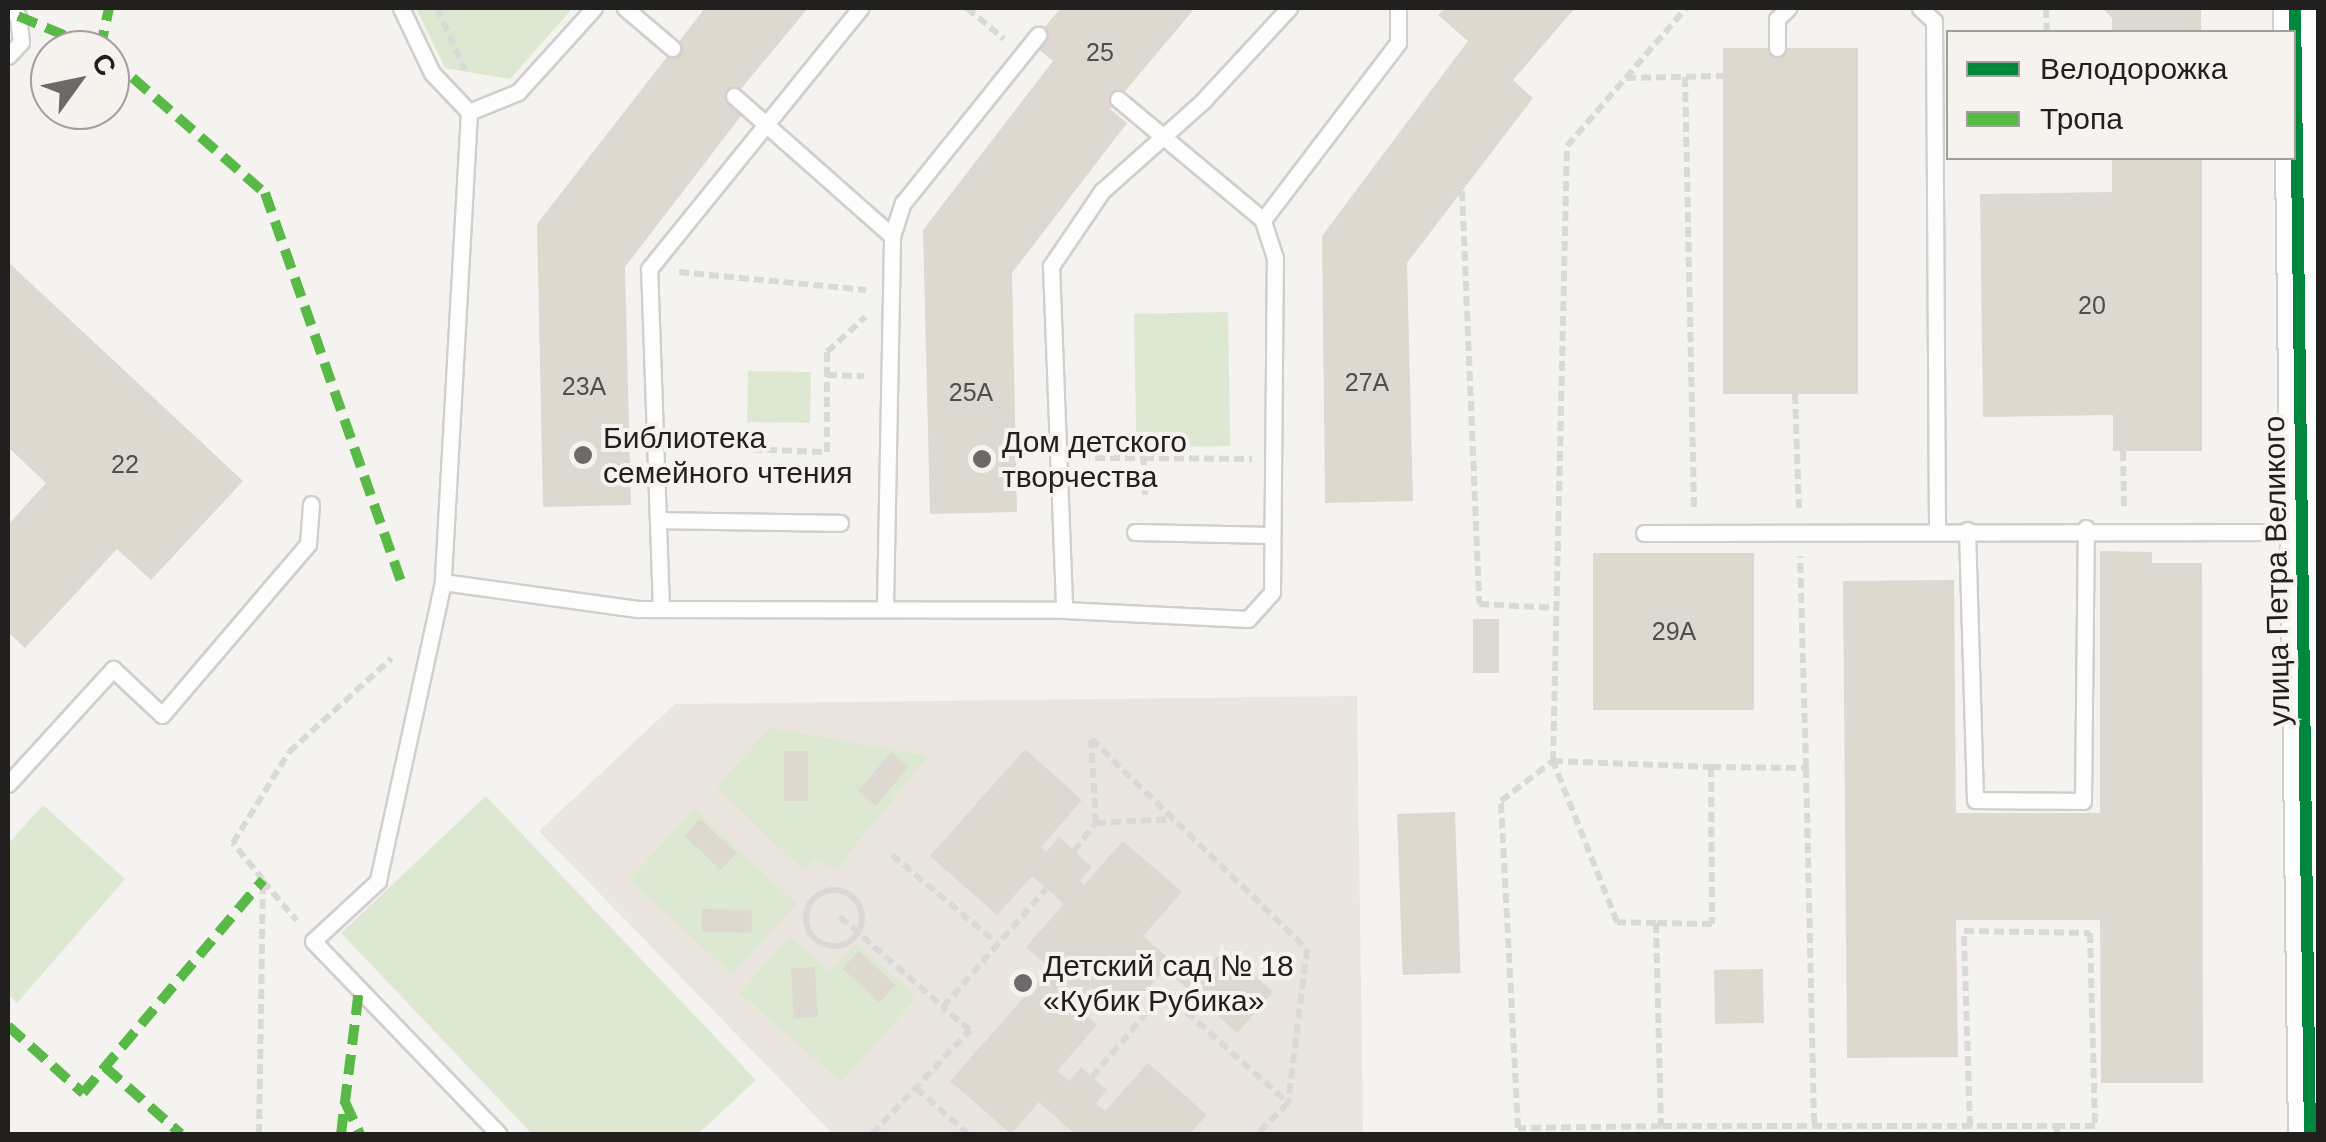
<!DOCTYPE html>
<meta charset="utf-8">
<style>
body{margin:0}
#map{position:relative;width:2326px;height:1142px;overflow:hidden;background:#f5f3f0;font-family:Arial,sans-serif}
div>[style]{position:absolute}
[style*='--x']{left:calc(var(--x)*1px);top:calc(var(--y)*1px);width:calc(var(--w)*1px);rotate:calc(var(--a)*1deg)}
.built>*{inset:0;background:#eae5de}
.green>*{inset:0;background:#dde8d3;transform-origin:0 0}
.building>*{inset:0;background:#ddd8d0;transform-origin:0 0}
.path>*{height:6px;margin-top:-3px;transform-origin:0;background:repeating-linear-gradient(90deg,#d9d9d8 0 10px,transparent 0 15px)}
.path>.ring{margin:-3px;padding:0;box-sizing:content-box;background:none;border:6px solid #d9d9d8;border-radius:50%}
.roads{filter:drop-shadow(2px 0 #d1cfcd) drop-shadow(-2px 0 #d1cfcd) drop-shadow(0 2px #d1cfcd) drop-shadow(0 -2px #d1cfcd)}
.lane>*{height:15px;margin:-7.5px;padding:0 7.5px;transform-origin:7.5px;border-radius:7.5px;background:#fefdfd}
.secondary>*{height:42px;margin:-21px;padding:0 21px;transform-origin:21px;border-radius:21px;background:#fefdfd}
.quiet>*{height:10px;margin-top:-5px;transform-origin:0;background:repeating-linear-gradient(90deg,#58b947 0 20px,transparent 0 30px)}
.cycleway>*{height:12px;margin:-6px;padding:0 6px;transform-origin:6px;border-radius:6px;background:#00873e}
.dots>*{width:28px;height:28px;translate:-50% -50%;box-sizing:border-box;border:5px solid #f6f3ef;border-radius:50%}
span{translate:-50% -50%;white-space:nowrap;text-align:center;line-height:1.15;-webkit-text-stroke:8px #f6f3ef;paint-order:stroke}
.number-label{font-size:25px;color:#504e4b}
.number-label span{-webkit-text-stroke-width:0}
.poi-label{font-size:30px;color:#21201f}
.left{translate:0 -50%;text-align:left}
.street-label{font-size:30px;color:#21201f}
.frame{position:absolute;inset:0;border:10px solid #21201f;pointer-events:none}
.legend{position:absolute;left:1946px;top:30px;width:350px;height:130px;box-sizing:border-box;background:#f6f3ef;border:2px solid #a19f9c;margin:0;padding:12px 18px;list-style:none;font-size:30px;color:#21201f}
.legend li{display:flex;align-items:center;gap:20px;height:50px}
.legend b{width:50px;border:2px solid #a19f9c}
.north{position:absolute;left:30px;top:30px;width:100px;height:100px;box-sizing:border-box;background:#f6f3ef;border:2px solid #a19f9c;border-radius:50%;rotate:57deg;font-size:28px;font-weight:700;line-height:40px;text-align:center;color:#21201f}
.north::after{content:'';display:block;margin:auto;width:35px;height:45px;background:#6b6a68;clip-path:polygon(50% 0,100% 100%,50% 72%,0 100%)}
</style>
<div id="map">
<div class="built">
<div style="clip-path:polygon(1357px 696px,1363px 1134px,833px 1134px,539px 831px,675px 704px)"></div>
</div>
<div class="green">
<div style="clip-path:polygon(416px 8px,573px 8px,510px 79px,445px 68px)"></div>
<div style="left:1228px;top:312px;width:134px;height:94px;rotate:89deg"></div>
<div style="left:748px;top:371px;width:63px;height:51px;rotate:1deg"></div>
<div style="clip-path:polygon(770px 728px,928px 756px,836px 869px,813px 859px,803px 870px,716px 787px)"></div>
<div style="clip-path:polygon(486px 796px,756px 1080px,698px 1134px,532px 1134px,341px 933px)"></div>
<div style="clip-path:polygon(43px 805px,125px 879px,17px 1003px,8px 994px,8px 844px)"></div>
<div style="left:695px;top:809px;width:139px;height:96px;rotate:43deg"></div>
<div style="clip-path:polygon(790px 937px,830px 972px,856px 943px,917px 997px,841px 1082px,740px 993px)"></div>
</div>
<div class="building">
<div style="clip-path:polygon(705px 8px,808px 8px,730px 102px,744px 112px,625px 267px,631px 505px,543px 507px,537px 224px)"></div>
<div style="clip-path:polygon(1061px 8px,1195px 8px,1110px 109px,1127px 123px,1012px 273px,1017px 512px,930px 514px,923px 230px,1053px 61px,1031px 43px)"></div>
<div style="clip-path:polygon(1445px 8px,1575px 8px,1513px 80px,1533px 98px,1407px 263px,1413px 501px,1325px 503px,1322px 236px,1468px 41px,1438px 15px)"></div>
<div style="clip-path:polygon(2102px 8px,2201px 8px,2201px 32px,2112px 32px,2112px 18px)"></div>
<div style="left:1858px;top:48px;width:346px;height:135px;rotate:90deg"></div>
<div style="clip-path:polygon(2112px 158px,2202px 158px,2202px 451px,2113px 451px,2113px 415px,1983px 417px,1980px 194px,2112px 192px)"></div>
<div style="clip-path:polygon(8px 262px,243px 481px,151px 580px,117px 549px,25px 648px,8px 632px,8px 525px,46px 483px,8px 447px)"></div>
<div style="clip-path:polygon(2100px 551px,2152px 552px,2152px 563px,2202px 563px,2203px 1083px,2101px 1083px,2100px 920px,1956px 920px,1958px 1057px,1847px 1058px,1843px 581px,1954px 580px,1956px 813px,2100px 813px)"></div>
<div style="left:1593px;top:553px;width:161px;height:157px"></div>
<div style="left:1473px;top:619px;width:26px;height:54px"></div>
<div style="clip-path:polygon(1025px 749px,1082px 800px,1041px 847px,1046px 852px,1059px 837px,1092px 867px,1080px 881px,1084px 885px,1123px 841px,1182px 892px,1143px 936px,1195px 981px,1224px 949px,1273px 992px,1237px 1033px,1165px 969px,1124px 1016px,1091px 987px,1075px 1005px,1097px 1025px,1057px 1071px,1069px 1081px,1081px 1067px,1107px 1090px,1096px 1103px,1105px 1111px,1148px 1063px,1207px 1115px,1189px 1134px,1075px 1134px,1039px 1102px,1011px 1134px,950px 1081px,1050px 968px,1026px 947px,1064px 904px,1032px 876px,997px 915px,930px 856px)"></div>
<div style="left:784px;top:751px;width:24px;height:50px"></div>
<div style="left:891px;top:752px;width:23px;height:51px;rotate:40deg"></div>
<div style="left:1455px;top:812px;width:161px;height:58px;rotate:88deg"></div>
<div style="left:700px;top:819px;width:50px;height:23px;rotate:43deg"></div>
<div style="left:702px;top:909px;width:50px;height:23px;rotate:1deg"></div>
<div style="left:859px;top:951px;width:50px;height:24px;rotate:43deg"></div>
<div style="left:815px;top:967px;width:50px;height:24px;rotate:87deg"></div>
<div style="left:1763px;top:969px;width:54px;height:49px;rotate:89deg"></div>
</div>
<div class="path">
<div style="--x:437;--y:8;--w:68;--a:65.7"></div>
<div style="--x:967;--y:8;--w:48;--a:40"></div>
<div style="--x:2046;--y:8;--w:24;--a:88"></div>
<div style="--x:1685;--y:77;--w:433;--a:88.8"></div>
<div style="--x:1626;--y:78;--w:98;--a:-1.2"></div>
<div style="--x:1462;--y:191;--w:413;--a:87.6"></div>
<div style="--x:1479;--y:604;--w:78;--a:2.9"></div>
<div style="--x:679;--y:272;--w:188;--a:5.5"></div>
<div style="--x:827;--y:375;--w:37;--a:2"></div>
<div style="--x:1795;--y:394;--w:114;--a:88"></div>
<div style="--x:677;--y:447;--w:150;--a:1.9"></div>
<div style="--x:827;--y:452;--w:100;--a:-90"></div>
<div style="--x:827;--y:352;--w:52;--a:-42.6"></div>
<div style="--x:2123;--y:451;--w:59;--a:89"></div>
<div style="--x:1080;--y:458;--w:64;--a:0"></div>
<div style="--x:1145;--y:495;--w:37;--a:-92"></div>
<div style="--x:1144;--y:458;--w:108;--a:0.5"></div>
<div style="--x:1091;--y:739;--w:301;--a:44.2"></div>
<div style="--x:1307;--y:949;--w:155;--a:97"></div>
<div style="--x:1288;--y:1103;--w:44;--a:135"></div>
<div style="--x:1553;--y:761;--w:158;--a:2.2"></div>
<div style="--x:1711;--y:767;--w:157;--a:89.6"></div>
<div style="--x:1712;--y:924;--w:56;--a:-179"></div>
<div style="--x:1656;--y:923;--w:203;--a:88.6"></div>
<div style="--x:1661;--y:1126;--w:143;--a:179.2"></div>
<div style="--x:1518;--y:1128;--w:327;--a:-93"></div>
<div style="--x:1501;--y:801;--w:66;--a:-37.6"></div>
<div style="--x:1711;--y:767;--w:95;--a:0.6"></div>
<div style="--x:1806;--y:768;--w:212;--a:-91.6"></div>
<div style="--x:1806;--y:768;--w:358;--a:88.7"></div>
<div style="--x:1096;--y:823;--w:78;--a:-2.9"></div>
<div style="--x:1074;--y:851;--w:36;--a:-52"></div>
<div style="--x:1096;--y:823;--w:83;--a:-93.4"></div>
<div style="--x:892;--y:855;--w:138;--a:40"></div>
<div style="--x:263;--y:881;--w:52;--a:49.6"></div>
<div class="ring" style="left:806px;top:890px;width:50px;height:50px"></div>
<div style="--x:840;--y:917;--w:137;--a:41.1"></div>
<div style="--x:943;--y:1007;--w:157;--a:-48.9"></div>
<div style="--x:1656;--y:923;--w:39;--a:-179"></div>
<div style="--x:1617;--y:922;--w:173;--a:-111.7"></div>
<div style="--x:1553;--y:761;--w:615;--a:-88.7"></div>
<div style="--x:1567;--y:146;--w:182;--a:-49.2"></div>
<div style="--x:1092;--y:1077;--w:111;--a:-49.7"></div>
<div style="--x:1164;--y:992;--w:165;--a:41.8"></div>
<div style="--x:916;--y:1088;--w:69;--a:41.5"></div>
<div style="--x:1662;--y:1126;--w:395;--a:0"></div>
<div style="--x:2057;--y:1126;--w:8;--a:90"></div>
<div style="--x:1970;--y:1126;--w:195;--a:-91.8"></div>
<div style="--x:1964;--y:931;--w:126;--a:0.9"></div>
<div style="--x:2090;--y:933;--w:193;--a:88.5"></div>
<div style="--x:2095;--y:1126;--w:38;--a:180"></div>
<div style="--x:259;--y:1134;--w:254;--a:-89.1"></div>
<div style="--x:263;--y:880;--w:48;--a:-129"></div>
<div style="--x:233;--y:843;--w:107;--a:-58.4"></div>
<div style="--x:289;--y:752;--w:139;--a:-42.4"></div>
<div style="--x:872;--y:1134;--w:143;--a:-46.7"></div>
<div style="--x:970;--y:1030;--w:35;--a:-140"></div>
</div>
<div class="roads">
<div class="lane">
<div style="--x:401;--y:8;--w:72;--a:64.5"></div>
<div style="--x:432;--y:73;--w:54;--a:46.5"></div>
<div style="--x:469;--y:112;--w:471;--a:93.2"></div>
<div style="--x:443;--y:582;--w:196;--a:7.9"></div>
<div style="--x:637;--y:609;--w:427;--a:0.1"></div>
<div style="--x:625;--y:8;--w:62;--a:40.4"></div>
<div style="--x:1289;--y:8;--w:127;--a:132.8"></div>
<div style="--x:1203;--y:101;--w:135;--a:138.3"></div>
<div style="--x:1102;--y:191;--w:91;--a:124.2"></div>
<div style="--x:1051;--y:266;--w:344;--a:87.8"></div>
<div style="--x:1064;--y:610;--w:184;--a:2.8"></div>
<div style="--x:1248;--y:619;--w:36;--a:-48"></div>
<div style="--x:1272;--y:592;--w:334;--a:-89.5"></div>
<div style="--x:1275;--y:258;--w:40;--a:-108"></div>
<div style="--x:1263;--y:220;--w:223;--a:-52.7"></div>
<div style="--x:1398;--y:43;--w:35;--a:-90"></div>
<div style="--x:1920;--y:8;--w:19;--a:43"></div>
<div style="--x:1934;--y:21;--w:509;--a:89.66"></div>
<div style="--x:1777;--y:48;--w:29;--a:-90"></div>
<div style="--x:1777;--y:19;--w:16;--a:-45"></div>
<div style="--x:8;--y:56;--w:19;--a:-47"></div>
<div style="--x:21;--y:42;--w:26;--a:-97"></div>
<div style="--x:18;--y:16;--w:12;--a:-138"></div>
<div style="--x:734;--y:96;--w:211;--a:41.5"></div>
<div style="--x:1118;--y:99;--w:189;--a:39.8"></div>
<div style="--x:469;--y:112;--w:53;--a:-22.2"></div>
<div style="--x:518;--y:92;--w:113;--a:-47.9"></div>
<div style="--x:658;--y:520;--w:182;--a:0.9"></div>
<div style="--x:1967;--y:530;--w:270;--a:88.3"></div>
<div style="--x:1975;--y:800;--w:108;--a:0.5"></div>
<div style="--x:2083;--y:801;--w:273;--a:-89.4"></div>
<div style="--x:1135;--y:532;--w:137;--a:1.3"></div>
<div style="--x:1644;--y:533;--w:656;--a:-0.09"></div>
<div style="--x:443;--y:582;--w:306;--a:102.3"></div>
<div style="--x:378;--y:881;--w:88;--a:137.3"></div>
<div style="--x:313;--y:941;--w:268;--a:46.1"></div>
<div style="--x:885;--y:606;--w:370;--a:-88.9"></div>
<div style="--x:892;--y:236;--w:35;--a:-72"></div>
<div style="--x:903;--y:203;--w:216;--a:-51.2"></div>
<div style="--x:661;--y:609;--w:340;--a:-92"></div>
<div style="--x:649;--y:269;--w:336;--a:-51"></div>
<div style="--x:8;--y:784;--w:156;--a:-47.6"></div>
<div style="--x:113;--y:669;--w:67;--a:43.2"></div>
<div style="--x:162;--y:715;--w:225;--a:-49.5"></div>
<div style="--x:308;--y:544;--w:40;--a:-85.7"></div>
</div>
<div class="secondary">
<div style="--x:2295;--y:8;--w:1126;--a:89.24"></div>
</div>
</div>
<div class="quiet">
<div style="--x:18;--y:16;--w:89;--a:22.5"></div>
<div style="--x:100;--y:50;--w:43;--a:-77.9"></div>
<div style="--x:110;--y:58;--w:206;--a:41.1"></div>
<div style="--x:265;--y:193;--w:417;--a:70.7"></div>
<div style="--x:8;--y:1026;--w:101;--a:41.8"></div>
<div style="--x:83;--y:1093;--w:279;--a:-49.8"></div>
<div style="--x:105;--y:1067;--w:101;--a:41.4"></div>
<div style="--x:345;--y:1102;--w:35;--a:65"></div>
<div style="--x:341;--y:1134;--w:145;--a:-82.9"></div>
</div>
<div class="cycleway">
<div style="--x:2295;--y:8;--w:1126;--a:89.24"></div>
</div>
<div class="dots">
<div style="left:583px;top:455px;background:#6b6a68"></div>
<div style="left:982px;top:459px;background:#6b6a68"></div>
<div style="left:1023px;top:983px;background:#6b6a68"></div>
</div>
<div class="number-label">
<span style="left:1100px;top:52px">25</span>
<span style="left:2092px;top:305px">20</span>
<span style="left:1367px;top:382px">27А</span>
<span style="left:584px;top:386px">23А</span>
<span style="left:971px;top:392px">25А</span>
<span style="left:125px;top:464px">22</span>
<span style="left:1674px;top:631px">29А</span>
</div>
<div class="poi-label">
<span class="left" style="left:603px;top:455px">Библиотека<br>семейного чтения</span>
<span class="left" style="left:1002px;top:459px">Дом детского<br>творчества</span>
<span class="left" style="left:1043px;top:983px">Детский сад № 18<br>«Кубик Рубика»</span>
</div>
<div class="street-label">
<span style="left:2277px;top:571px;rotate:-91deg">улица Петра Великого</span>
</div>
<div class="frame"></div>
<ul class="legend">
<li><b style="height:12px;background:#00873e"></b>Велодорожка</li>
<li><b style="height:12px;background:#58b947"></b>Тропа</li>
</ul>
<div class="north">С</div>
</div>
